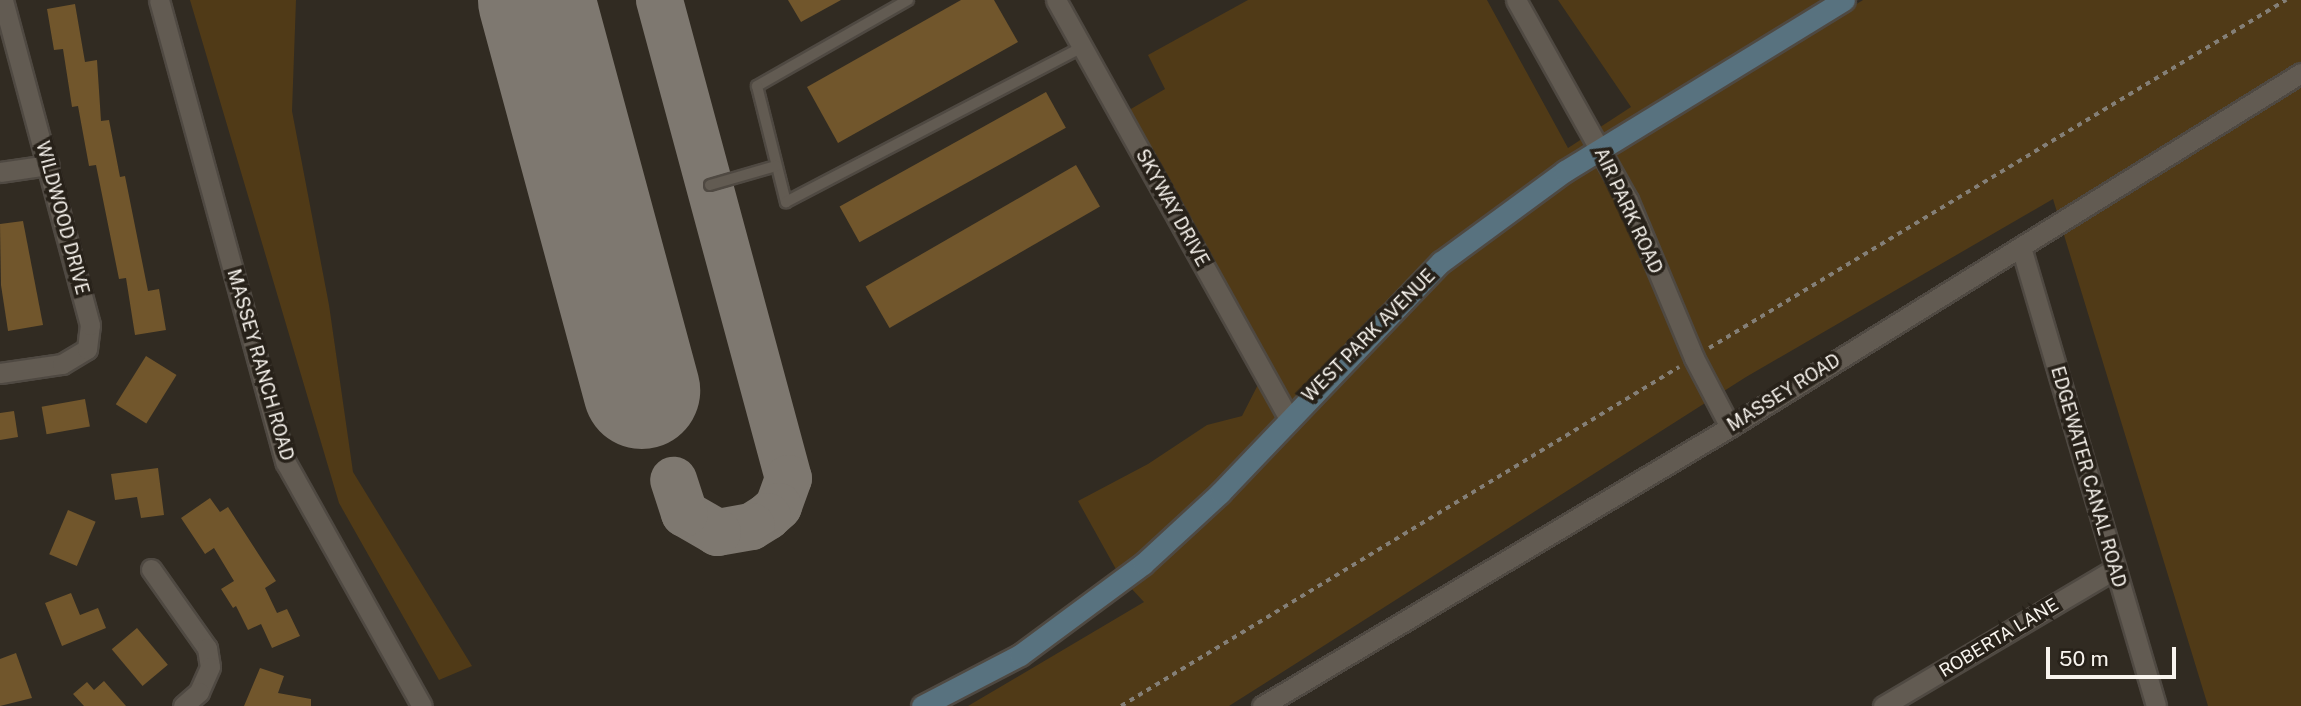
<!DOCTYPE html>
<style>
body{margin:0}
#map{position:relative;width:2301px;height:706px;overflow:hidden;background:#312b22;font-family:"Public Sans",sans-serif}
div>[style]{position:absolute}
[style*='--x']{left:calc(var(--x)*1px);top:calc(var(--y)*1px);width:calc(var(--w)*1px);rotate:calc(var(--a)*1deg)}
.green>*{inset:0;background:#503a17}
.taxiway>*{height:47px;margin:-23.5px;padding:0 23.5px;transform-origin:23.5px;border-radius:23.5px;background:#7e7870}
.runway>*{height:117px;margin:-58.5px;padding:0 58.5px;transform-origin:58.5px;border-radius:58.5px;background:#7e7870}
.building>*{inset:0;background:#71562c;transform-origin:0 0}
.path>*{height:3.5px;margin-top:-1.75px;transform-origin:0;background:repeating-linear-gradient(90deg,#847f77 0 5px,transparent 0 10px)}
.roads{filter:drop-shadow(2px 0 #4f4942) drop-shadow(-2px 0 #4f4942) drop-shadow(0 2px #4f4942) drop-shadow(0 -2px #4f4942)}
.lane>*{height:10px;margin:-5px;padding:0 5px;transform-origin:5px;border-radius:5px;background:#625b52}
.street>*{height:19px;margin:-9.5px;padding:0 9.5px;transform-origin:9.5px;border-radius:9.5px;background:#625b52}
.secondary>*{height:21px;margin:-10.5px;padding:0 10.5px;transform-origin:10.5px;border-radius:10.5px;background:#58727f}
span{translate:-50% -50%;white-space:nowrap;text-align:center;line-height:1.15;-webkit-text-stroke:7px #272119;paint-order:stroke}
.street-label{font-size:18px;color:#f8f4ee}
.scale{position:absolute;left:2046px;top:647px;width:130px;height:32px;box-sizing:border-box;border:4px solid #f8f4ee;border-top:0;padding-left:9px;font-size:21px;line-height:24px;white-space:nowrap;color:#f8f4ee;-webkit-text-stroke:5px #272119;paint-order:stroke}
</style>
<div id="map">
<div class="green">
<div style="clip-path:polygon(190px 0,296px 0,292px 111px,329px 305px,353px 472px,472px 666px,439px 680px,339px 503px)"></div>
<div style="clip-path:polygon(1248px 0,1487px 0,1568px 148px,1631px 107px,1558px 0,1825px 0,1435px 255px,1214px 485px,1117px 571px,1078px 501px,1148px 464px,1207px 425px,1242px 416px,1269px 363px,1124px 113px,1165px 89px,1148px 55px)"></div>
<div style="clip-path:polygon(1863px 0,2301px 0,2301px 706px,2208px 706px,2053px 199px,1746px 377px,1229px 706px,968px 706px,1144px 602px,1129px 586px,1447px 270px,1570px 180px)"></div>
</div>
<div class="taxiway">
<div style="--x:659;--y:0;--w:495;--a:74.9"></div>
<div style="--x:788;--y:478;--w:30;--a:110"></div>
<div style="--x:778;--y:506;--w:15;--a:138"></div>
<div style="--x:767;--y:516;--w:19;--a:148"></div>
<div style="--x:751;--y:526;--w:35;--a:170"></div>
<div style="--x:717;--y:532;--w:38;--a:-150"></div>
<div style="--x:684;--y:513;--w:35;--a:-108"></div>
</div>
<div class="runway">
<div style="--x:536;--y:0;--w:404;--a:74.9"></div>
</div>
<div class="building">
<div style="clip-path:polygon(788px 0,841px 0,801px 22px)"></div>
<div style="clip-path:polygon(961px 0,994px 0,1018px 42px,838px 143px,807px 87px)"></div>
<div style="clip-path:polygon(75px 4px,85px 62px,97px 60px,101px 121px,109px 120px,120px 177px,125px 176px,148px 291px,159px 289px,166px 330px,135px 335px,126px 278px,119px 279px,96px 165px,89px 166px,78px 106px,72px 107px,63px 49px,54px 50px,47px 9px)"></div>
<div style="left:1046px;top:92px;width:41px;height:236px;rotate:61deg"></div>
<div style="left:1076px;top:165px;width:48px;height:243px;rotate:60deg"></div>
<div style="clip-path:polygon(23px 221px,43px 325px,8px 331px,1px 285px,0 224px)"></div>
<div style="left:146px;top:356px;width:36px;height:57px;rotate:32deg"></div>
<div style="left:85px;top:399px;width:28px;height:44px;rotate:80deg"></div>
<div style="clip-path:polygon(14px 411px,18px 437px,0 440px,0 413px)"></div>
<div style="clip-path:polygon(158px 468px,164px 515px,141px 518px,137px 497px,115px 500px,111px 474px)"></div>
<div style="clip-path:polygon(210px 498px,220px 512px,228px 507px,237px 521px,276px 581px,265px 588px,277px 613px,287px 609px,300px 636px,272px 648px,261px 624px,248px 630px,236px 606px,233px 608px,221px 589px,234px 581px,214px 548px,205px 554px,181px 518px)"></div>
<div style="left:68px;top:510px;width:30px;height:48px;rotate:23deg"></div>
<div style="clip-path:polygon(71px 593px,80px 615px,98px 608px,106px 628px,62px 646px,45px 603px)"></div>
<div style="left:137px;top:628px;width:48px;height:33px;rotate:50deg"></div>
<div style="clip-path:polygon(16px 653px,32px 698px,0 706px,0 659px)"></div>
<div style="clip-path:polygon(260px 668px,284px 676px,278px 693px,311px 699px,311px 706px,244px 706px)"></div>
<div style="clip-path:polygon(104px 681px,126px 706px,84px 706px,73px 694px,87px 682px,94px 690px)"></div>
</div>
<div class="path">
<div style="--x:1709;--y:348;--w:674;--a:-31.1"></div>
<div style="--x:1121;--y:706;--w:653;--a:-31.28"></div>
</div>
<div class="roads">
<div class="lane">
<div style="--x:908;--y:0;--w:174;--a:150.3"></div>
<div style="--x:757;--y:86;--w:120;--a:76"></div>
<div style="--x:786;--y:202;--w:335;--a:-27.6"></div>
<div style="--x:710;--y:185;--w:69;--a:-16.1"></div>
</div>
<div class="street">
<div style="--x:159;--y:0;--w:480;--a:74.7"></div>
<div style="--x:286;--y:463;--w:278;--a:60.8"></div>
<div style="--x:1056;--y:0;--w:477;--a:60.9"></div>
<div style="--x:1516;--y:0;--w:229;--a:60.8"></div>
<div style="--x:1628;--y:200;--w:171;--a:67.3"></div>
<div style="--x:1694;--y:358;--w:78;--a:62.4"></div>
<div style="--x:0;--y:172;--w:49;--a:-8.3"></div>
<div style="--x:2021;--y:247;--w:478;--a:73.6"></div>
<div style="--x:0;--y:373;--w:63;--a:-8.3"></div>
<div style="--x:62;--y:364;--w:29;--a:-31"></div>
<div style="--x:87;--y:349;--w:24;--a:-83"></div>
<div style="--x:90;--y:325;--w:336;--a:-105"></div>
<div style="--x:151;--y:569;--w:97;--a:54.7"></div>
<div style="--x:207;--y:648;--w:19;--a:81"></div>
<div style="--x:210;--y:667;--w:27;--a:114"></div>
<div style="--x:199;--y:692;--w:21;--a:139"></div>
<div style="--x:1262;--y:706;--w:545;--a:-30.8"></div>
<div style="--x:1730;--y:427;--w:672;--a:-31.8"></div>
<div style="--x:1883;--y:706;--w:269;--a:-30.6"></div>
</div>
<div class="secondary">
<div style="--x:922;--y:706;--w:110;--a:-27.5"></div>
<div style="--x:1020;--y:655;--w:153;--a:-36.5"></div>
<div style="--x:1143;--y:564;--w:105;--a:-42.7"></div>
<div style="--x:1220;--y:493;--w:320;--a:-46.3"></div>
<div style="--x:1441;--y:262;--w:154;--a:-36.3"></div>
<div style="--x:1565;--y:171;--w:327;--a:-31.5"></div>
</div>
</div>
<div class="street-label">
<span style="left:1172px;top:208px;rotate:61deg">SKYWAY DRIVE</span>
<span style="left:1628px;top:211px;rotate:65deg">AIR PARK ROAD</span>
<span style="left:62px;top:218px;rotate:75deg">WILDWOOD DRIVE</span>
<span style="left:1369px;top:336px;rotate:-45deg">WEST PARK AVENUE</span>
<span style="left:260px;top:365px;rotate:74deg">MASSEY RANCH ROAD</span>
<span style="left:1784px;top:393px;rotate:-32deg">MASSEY ROAD</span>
<span style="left:2088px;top:477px;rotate:74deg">EDGEWATER CANAL ROAD</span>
<span style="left:1999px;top:638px;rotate:-31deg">ROBERTA LANE</span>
</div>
<div class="scale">50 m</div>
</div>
